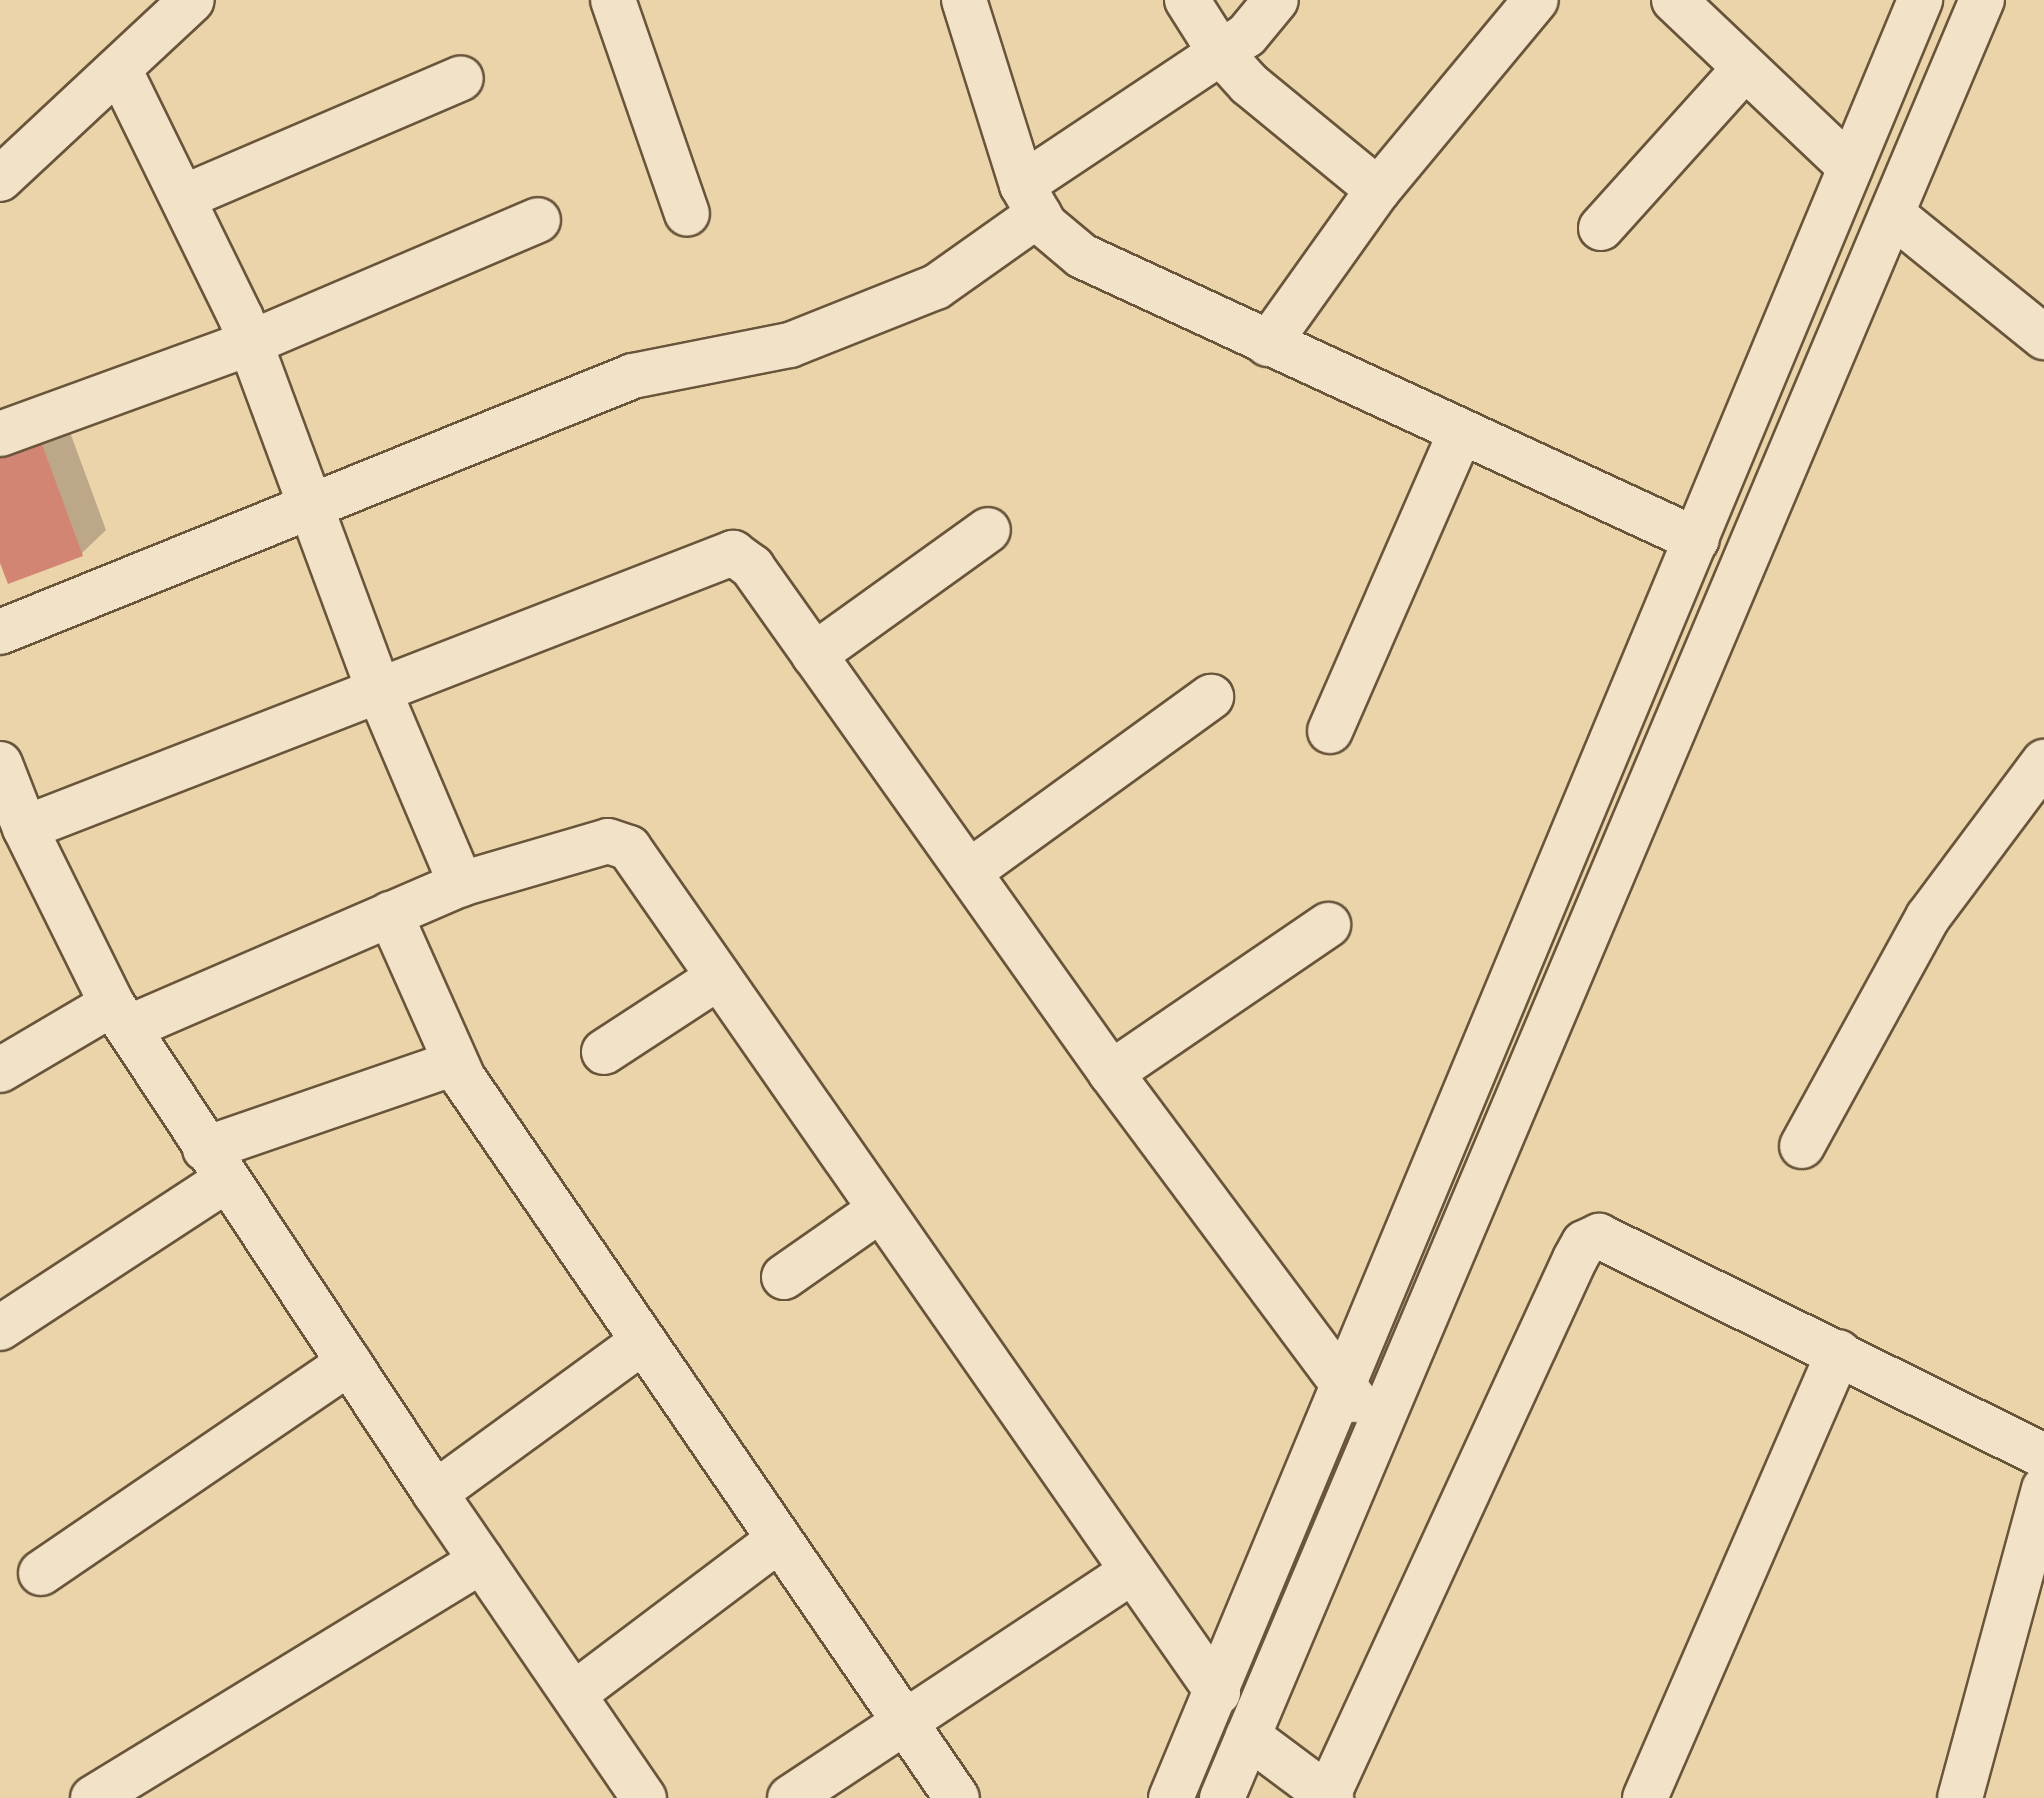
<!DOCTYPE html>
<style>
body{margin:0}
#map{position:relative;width:2044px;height:1798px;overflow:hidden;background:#ebd3aa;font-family:Alegreya,serif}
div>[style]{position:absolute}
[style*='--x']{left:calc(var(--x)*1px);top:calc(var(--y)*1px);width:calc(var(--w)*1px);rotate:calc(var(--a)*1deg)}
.shadow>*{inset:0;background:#0003}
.building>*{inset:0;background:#d28572}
.roads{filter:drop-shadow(2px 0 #68553a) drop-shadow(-2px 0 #68553a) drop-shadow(0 2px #68553a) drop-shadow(0 -2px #68553a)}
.minor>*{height:44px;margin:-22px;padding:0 22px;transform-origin:22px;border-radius:22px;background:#f2e2c8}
span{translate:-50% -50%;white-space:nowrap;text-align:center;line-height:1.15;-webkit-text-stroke:6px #f2e2c8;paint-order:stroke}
</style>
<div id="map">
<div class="shadow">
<div style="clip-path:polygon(64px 416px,106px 530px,81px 554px,0 557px,0 439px)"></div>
</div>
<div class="building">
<div style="clip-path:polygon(40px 439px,83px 556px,8px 584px,0 563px,0 453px)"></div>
</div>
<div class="roads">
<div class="minor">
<div style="--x:613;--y:0;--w:226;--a:70.9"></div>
<div style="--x:964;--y:0;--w:194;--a:72.6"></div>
<div style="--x:1022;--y:185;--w:46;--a:60.1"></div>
<div style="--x:1045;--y:225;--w:48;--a:40"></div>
<div style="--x:1082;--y:256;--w:677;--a:24.79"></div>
<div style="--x:1187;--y:0;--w:62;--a:57.6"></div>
<div style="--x:1220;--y:52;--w:43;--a:47.8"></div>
<div style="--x:1249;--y:84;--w:167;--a:39.4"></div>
<div style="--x:1674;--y:0;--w:243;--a:43.5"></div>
<div style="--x:120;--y:71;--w:275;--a:63.9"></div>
<div style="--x:241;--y:318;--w:398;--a:69.7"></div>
<div style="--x:379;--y:691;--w:210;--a:67"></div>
<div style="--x:0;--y:179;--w:262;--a:-43"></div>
<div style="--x:1022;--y:185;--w:270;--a:-33.7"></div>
<div style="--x:1247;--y:35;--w:45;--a:-50.4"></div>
<div style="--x:184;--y:197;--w:301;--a:-23.2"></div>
<div style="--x:1892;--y:214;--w:196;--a:39"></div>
<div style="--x:1601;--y:228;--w:215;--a:-48"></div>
<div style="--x:1268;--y:344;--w:189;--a:-54.5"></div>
<div style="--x:1378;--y:190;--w:247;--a:-50.3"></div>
<div style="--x:0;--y:434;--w:266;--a:-20"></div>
<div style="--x:250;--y:343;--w:313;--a:-23.1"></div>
<div style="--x:0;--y:632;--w:683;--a:-22.02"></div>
<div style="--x:633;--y:376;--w:160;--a:-11.2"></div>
<div style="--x:790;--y:345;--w:157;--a:-21.7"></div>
<div style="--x:936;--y:287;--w:126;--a:-35.3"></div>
<div style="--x:814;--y:655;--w:214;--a:-35.7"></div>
<div style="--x:1330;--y:731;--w:324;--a:-66.4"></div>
<div style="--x:0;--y:764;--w:69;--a:68.7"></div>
<div style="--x:25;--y:828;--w:196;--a:63.7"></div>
<div style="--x:112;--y:1004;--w:586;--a:56.55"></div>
<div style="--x:435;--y:1493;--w:370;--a:55.6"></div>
<div style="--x:25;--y:828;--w:760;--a:-21.23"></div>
<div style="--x:733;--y:553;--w:24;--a:36"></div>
<div style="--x:752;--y:567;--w:620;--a:54.64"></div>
<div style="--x:1111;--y:1073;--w:408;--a:53.3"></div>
<div style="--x:969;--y:872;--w:299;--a:-35.9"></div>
<div style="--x:390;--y:914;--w:180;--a:66"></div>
<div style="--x:463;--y:1078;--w:873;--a:55.55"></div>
<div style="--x:128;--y:1028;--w:363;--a:-23.4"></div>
<div style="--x:461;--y:884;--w:153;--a:-16.3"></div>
<div style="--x:608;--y:841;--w:22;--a:18"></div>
<div style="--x:629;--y:848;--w:1030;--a:55.12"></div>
<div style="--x:604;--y:1052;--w:137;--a:-33.1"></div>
<div style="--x:0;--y:1070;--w:130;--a:-30.5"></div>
<div style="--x:1111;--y:1073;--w:263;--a:-34.3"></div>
<div style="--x:1802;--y:1146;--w:261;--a:-61.2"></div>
<div style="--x:1928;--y:917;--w:194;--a:-53.2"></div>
<div style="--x:205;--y:1149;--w:264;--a:-19"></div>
<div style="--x:784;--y:1277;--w:118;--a:-35"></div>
<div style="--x:0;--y:1328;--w:270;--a:-33.2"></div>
<div style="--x:435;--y:1493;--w:256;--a:-36.1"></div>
<div style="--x:41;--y:1573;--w:373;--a:-34.3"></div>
<div style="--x:574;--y:1694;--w:254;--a:-37"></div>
<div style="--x:1248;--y:1736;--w:104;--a:36.8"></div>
<div style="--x:1328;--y:1795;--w:590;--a:-65.26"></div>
<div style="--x:1575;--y:1259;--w:18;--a:-61"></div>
<div style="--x:1584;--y:1243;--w:17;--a:-25"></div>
<div style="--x:1599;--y:1236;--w:496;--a:26.3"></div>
<div style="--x:93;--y:1798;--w:455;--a:-31.4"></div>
<div style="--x:790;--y:1798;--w:411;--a:-33.5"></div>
<div style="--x:1171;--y:1798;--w:1948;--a:-67.38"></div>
<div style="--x:1222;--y:1798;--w:1952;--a:-67.09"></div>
<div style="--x:1645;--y:1798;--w:486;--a:-66.5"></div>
<div style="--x:1960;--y:1798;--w:321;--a:-74.8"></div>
</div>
</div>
</div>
